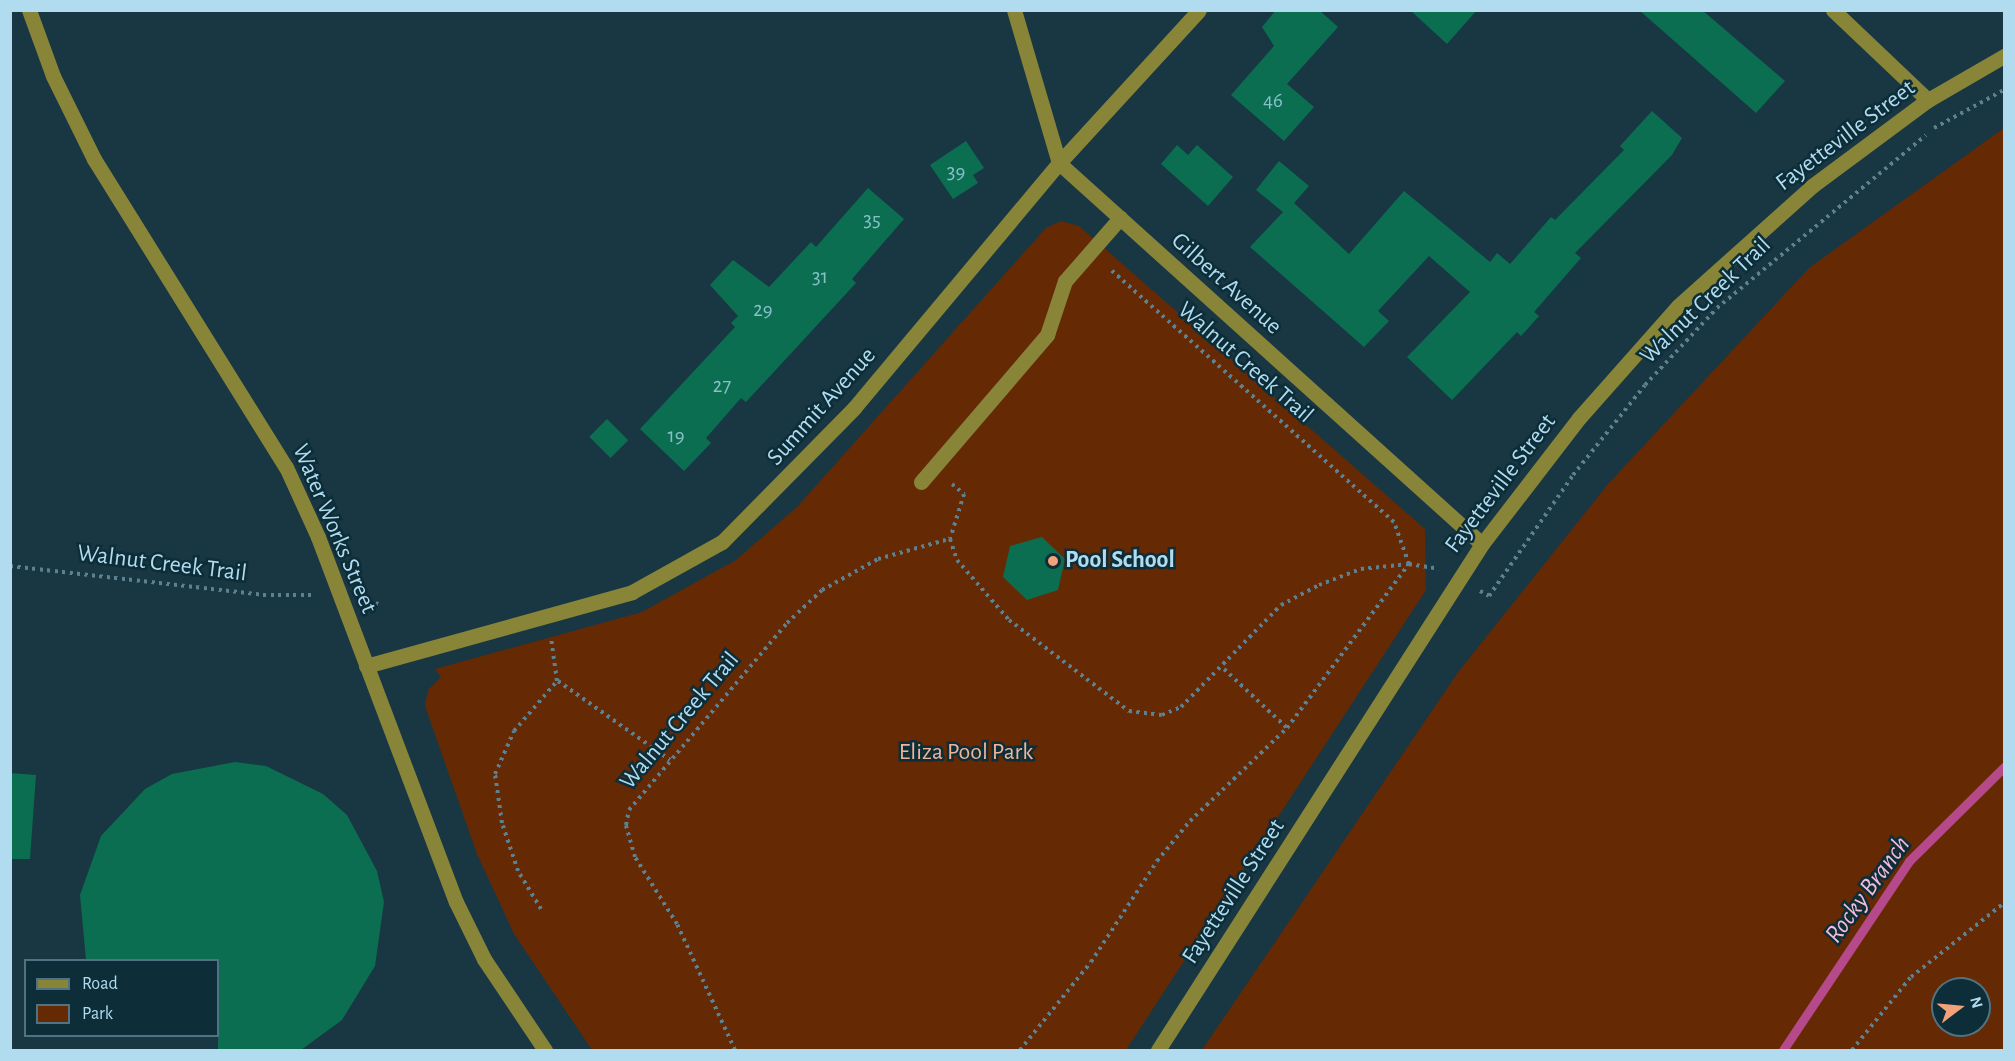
<!DOCTYPE html>
<style>
body{margin:0}
#map{position:relative;width:2015px;height:1061px;overflow:hidden;background:#183743;font-family:"Alegreya Sans",sans-serif}
div>[style]{position:absolute}
[style*='--x']{left:calc(var(--x)*1px);top:calc(var(--y)*1px);width:calc(var(--w)*1px);rotate:calc(var(--a)*1deg)}
.green>*{inset:0;background:#652903}
.stream>*{height:9px;margin:-4.5px;padding:0 4.5px;transform-origin:4.5px;border-radius:4.5px;background:#b6498a}
.building>*{inset:0;background:#0b6e51;transform-origin:0 0}
.path>*{height:4px;margin-top:-2px;transform-origin:0;background:repeating-linear-gradient(90deg,#5d8191 0 3px,transparent 0 7.5px)}
.minor>*{height:15px;margin:-7.5px;padding:0 7.5px;transform-origin:7.5px;border-radius:7.5px;background:#888538}
.dots>*{width:16px;height:16px;translate:-50% -50%;box-sizing:border-box;border:3px solid #0d2d38;border-radius:50%}
span{translate:-50% -50%;white-space:nowrap;text-align:center;line-height:1.15;-webkit-text-stroke:5px #0d2d38;paint-order:stroke}
.number-label{font-size:21px;color:#88c0c8}
.number-label span{-webkit-text-stroke-width:0}
.street-label{font-size:24px;color:#b1dcf0}
.poi-label{font-size:24px;color:#b1dcf0;font-weight:700}
.left{translate:0 -50%;text-align:left}
.park-label{font-size:24px;color:#edb59a}
.water-label{font-size:26px;color:#f5bcda;font-style:italic}
.frame{position:absolute;inset:0;border:12px solid #b1dcf0;pointer-events:none}
.legend{position:absolute;left:24px;top:959px;width:195px;height:78px;box-sizing:border-box;background:#0d2d38;border:2px solid #4f7382;margin:0;padding:8px 10px;list-style:none;font-size:18px;color:#b1dcf0}
.legend li{display:flex;align-items:center;gap:12px;height:30px}
.legend b{width:30px;border:2px solid #4f7382}
.north{position:absolute;left:1931px;top:977px;width:60px;height:60px;box-sizing:border-box;background:#0d2d38;border:2px solid #4f7382;border-radius:50%;rotate:74deg;font-size:16px;font-weight:700;line-height:24px;text-align:center;color:#b1dcf0}
.north::after{content:'';display:block;margin:auto;width:21px;height:27px;background:#f1a27b;clip-path:polygon(50% 0,100% 100%,50% 72%,0 100%)}
</style>
<div id="map">
<div class="green">
<div style="clip-path:polygon(evenodd,2004px 128px,2004px 1050px,1202px 1050px,1459px 671px,1609px 483px,1809px 268px,2004px 128px,1943px 989px,1979px 989px,1979px 1025px,1943px 1025px,1943px 989px)"></div>
<div style="clip-path:polygon(1061px 221px,1079px 226px,1425px 529px,1426px 590px,1126px 1050px,592px 1050px,514px 934px,477px 854px,425px 706px,428px 690px,441px 677px,435px 669px,642px 612px,736px 560px,797px 507px,1046px 228px)"></div>
</div>
<div class="stream">
<div style="--x:1783;--y:1050;--w:227;--a:-56.3"></div>
<div style="--x:1909;--y:861;--w:134;--a:-44.7"></div>
</div>
<div class="building">
<div style="clip-path:polygon(1276px 10px,1319px 10px,1338px 27px,1287px 84px,1314px 107px,1284px 141px,1231px 95px,1274px 46px,1262px 27px)"></div>
<div style="clip-path:polygon(1410px 10px,1477px 10px,1447px 44px)"></div>
<div style="clip-path:polygon(1639px 10px,1702px 10px,1785px 81px,1756px 113px)"></div>
<div style="clip-path:polygon(1652px 111px,1682px 138px,1672px 155px,1575px 253px,1581px 258px,1534px 312px,1539px 316px,1521px 336px,1517px 332px,1452px 400px,1407px 357px,1470px 292px,1429px 256px,1378px 311px,1389px 321px,1364px 347px,1250px 247px,1283px 212px,1256px 190px,1279px 161px,1309px 186px,1294px 203px,1349px 254px,1404px 191px,1490px 262px,1497px 253px,1510px 264px,1551px 217px,1555px 220px,1624px 150px,1620px 146px)"></div>
<div style="clip-path:polygon(966px 141px,984px 168px,973px 175px,978px 183px,953px 199px,930px 165px)"></div>
<div style="clip-path:polygon(1177px 145px,1188px 155px,1197px 145px,1233px 177px,1208px 206px,1161px 164px)"></div>
<div style="clip-path:polygon(868px 188px,904px 219px,852px 279px,856px 283px,746px 402px,741px 398px,706px 438px,711px 443px,684px 471px,640px 429px,735px 327px,731px 323px,738px 316px,710px 285px,733px 260px,769px 287px,811px 242px,816px 247px)"></div>
<div style="left:607px;top:419px;width:30px;height:25px;rotate:45deg"></div>
<div style="clip-path:polygon(1042px 537px,1065px 559px,1058px 590px,1027px 600px,1003px 577px,1010px 546px)"></div>
<div style="clip-path:polygon(235px 762px,266px 766px,323px 794px,347px 815px,377px 871px,384px 902px,375px 966px,342px 1020px,301px 1050px,218px 1050px,218px 960px,86px 960px,80px 895px,101px 836px,145px 789px,172px 774px)"></div>
<div style="clip-path:polygon(10px 773px,36px 775px,30px 859px,10px 859px)"></div>
</div>
<div class="path">
<div style="--x:1934;--y:128;--w:80;--a:-28.5"></div>
<div style="--x:952;--y:484;--w:16;--a:40"></div>
<div style="--x:964;--y:494;--w:47;--a:107.3"></div>
<div style="--x:950;--y:539;--w:22;--a:72"></div>
<div style="--x:957;--y:560;--w:79;--a:49.1"></div>
<div style="--x:1009;--y:620;--w:151;--a:37.2"></div>
<div style="--x:1129;--y:711;--w:33;--a:7"></div>
<div style="--x:1162;--y:715;--w:21;--a:-23"></div>
<div style="--x:1181;--y:707;--w:143;--a:-45.6"></div>
<div style="--x:1281;--y:605;--w:43;--a:-27.8"></div>
<div style="--x:1319;--y:585;--w:45;--a:-20.9"></div>
<div style="--x:1361;--y:569;--w:48;--a:-5.9"></div>
<div style="--x:1409;--y:564;--w:30;--a:9"></div>
<div style="--x:10;--y:566;--w:255;--a:6.5"></div>
<div style="--x:263;--y:595;--w:51;--a:0"></div>
<div style="--x:1480;--y:591;--w:10;--a:29"></div>
<div style="--x:1489;--y:596;--w:147;--a:-55.2"></div>
<div style="--x:1573;--y:475;--w:115;--a:-51.3"></div>
<div style="--x:1645;--y:385;--w:105;--a:-46.9"></div>
<div style="--x:1717;--y:308;--w:271;--a:-39.6"></div>
<div style="--x:368;--y:603;--w:13;--a:4"></div>
<div style="--x:1224;--y:669;--w:86;--a:43.1"></div>
<div style="--x:558;--y:681;--w:137;--a:35.2"></div>
<div style="--x:541;--y:909;--w:44;--a:-121.2"></div>
<div style="--x:518;--y:871;--w:51;--a:-108.4"></div>
<div style="--x:502;--y:823;--w:49;--a:-98.1"></div>
<div style="--x:495;--y:774;--w:47;--a:-66.2"></div>
<div style="--x:514;--y:731;--w:66;--a:-49.3"></div>
<div style="--x:557;--y:681;--w:43;--a:-97.9"></div>
<div style="--x:735;--y:1050;--w:139;--a:-114.7"></div>
<div style="--x:677;--y:924;--w:79;--a:-122.1"></div>
<div style="--x:635;--y:857;--w:33;--a:-106"></div>
<div style="--x:626;--y:825;--w:15;--a:-79"></div>
<div style="--x:629;--y:810;--w:245;--a:-49.8"></div>
<div style="--x:787;--y:623;--w:48;--a:-43.3"></div>
<div style="--x:822;--y:590;--w:64;--a:-29"></div>
<div style="--x:878;--y:559;--w:74;--a:-15.7"></div>
<div style="--x:1020;--y:1050;--w:113;--a:-51.1"></div>
<div style="--x:1091;--y:962;--w:121;--a:-56.8"></div>
<div style="--x:1157;--y:861;--w:52;--a:-50.5"></div>
<div style="--x:1190;--y:821;--w:134;--a:-43.8"></div>
<div style="--x:1287;--y:728;--w:204;--a:-53.4"></div>
<div style="--x:1409;--y:564;--w:45;--a:-109.7"></div>
<div style="--x:1394;--y:522;--w:382;--a:-138.3"></div>
<div style="--x:1852;--y:1050;--w:94;--a:-51.1"></div>
<div style="--x:1911;--y:977;--w:119;--a:-38.5"></div>
</div>
<div class="minor">
<div style="--x:29;--y:10;--w:70;--a:70"></div>
<div style="--x:53;--y:76;--w:93;--a:63.7"></div>
<div style="--x:94;--y:159;--w:363;--a:58.1"></div>
<div style="--x:286;--y:467;--w:77;--a:65.4"></div>
<div style="--x:318;--y:537;--w:390;--a:69.3"></div>
<div style="--x:456;--y:902;--w:64;--a:63.8"></div>
<div style="--x:484;--y:959;--w:110;--a:56.2"></div>
<div style="--x:1014;--y:10;--w:159;--a:73.6"></div>
<div style="--x:1059;--y:163;--w:569;--a:42.01"></div>
<div style="--x:1833;--y:10;--w:131;--a:43.5"></div>
<div style="--x:921;--y:482;--w:194;--a:-49.4"></div>
<div style="--x:1047;--y:335;--w:57;--a:-71.6"></div>
<div style="--x:1065;--y:281;--w:84;--a:-48.9"></div>
<div style="--x:366;--y:666;--w:276;--a:-15.5"></div>
<div style="--x:632;--y:592;--w:103;--a:-29.1"></div>
<div style="--x:722;--y:542;--w:188;--a:-45.4"></div>
<div style="--x:854;--y:408;--w:319;--a:-50.1"></div>
<div style="--x:1059;--y:163;--w:207;--a:-47.5"></div>
<div style="--x:1158;--y:1050;--w:601;--a:-57.37"></div>
<div style="--x:1482;--y:544;--w:159;--a:-52.4"></div>
<div style="--x:1579;--y:418;--w:149;--a:-48.5"></div>
<div style="--x:1678;--y:306;--w:180;--a:-41.8"></div>
<div style="--x:1812;--y:186;--w:144;--a:-36.6"></div>
<div style="--x:1928;--y:100;--w:88;--a:-30.1"></div>
</div>
<div class="dots">
<div style="left:1053px;top:561px;background:#f1a27b"></div>
</div>
<div class="number-label">
<span style="left:1273px;top:101px">46</span>
<span style="left:956px;top:172px">39</span>
<span style="left:872px;top:220px">35</span>
<span style="left:820px;top:277px">31</span>
<span style="left:763px;top:310px">29</span>
<span style="left:722px;top:386px">27</span>
<span style="left:676px;top:436px">19</span>
</div>
<div class="street-label">
<span style="left:1846px;top:136px;rotate:-37deg">Fayetteville Street</span>
<span style="left:1226px;top:284px;rotate:42deg">Gilbert Avenue</span>
<span style="left:1706px;top:301px;rotate:-44deg">Walnut Creek Trail</span>
<span style="left:1245px;top:363px;rotate:41deg">Walnut Creek Trail</span>
<span style="left:822px;top:407px;rotate:-48deg">Summit Avenue</span>
<span style="left:1501px;top:484px;rotate:-53deg">Fayetteville Street</span>
<span style="left:334px;top:529px;rotate:67deg">Water Works Street</span>
<span style="left:162px;top:564px;rotate:7deg">Walnut Creek Trail</span>
<span style="left:680px;top:721px;rotate:-50deg">Walnut Creek Trail</span>
<span style="left:1234px;top:892px;rotate:-57deg">Fayetteville Street</span>
</div>
<div class="poi-label">
<span class="left" style="left:1065px;top:561px">Pool School</span>
</div>
<div class="park-label">
<span style="left:966px;top:753px">Eliza Pool Park</span>
</div>
<div class="water-label">
<span style="left:1868px;top:890px;rotate:-54deg">Rocky Branch</span>
</div>
<div class="frame"></div>
<ul class="legend">
<li><b style="height:8px;background:#888538"></b>Road</li>
<li><b style="height:16px;background:#652903"></b>Park</li>
</ul>
<div class="north">N</div>
</div>
